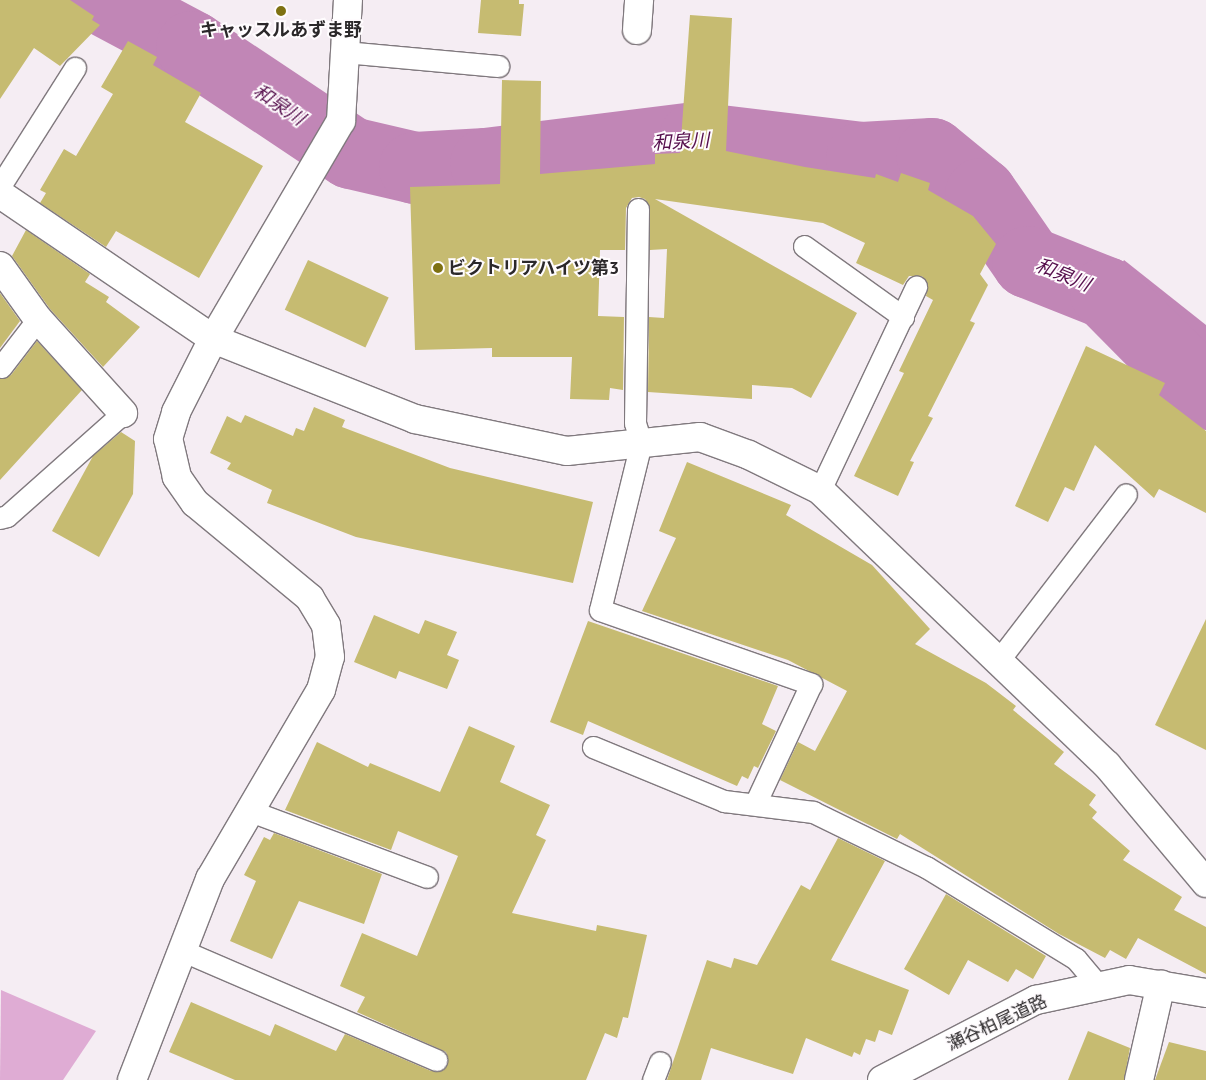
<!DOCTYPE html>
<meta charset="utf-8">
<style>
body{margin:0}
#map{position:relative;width:1206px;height:1080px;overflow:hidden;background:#f5edf3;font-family:"PT Sans","Noto Sans JP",sans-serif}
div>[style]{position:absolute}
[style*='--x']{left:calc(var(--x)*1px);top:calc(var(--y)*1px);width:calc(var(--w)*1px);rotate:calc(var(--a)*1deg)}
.green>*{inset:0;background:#dfacd4}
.water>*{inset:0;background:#c186b6}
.river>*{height:72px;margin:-36px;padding:0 36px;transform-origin:36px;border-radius:36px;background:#c186b6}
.building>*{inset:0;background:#c6bb71;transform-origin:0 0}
.roads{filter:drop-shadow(1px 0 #80797e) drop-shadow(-1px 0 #80797e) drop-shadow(0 1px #80797e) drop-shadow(0 -1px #80797e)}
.service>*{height:21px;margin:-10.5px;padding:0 10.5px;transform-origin:10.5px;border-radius:10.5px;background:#fff}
.minor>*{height:28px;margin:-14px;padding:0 14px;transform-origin:14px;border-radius:14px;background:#fff}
.tertiary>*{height:28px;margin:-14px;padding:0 14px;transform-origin:14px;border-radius:14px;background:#fff}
.secondary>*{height:28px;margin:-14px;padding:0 14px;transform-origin:14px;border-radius:14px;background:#fff}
.dots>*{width:14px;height:14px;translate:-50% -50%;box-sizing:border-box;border:2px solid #fffcfe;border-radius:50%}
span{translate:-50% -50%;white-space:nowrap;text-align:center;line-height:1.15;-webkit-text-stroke:4px #fffcfe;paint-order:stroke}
.poi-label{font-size:18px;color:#2b282a;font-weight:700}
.left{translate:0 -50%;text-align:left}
.street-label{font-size:18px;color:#2b282a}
.water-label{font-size:19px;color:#560f4d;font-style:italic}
</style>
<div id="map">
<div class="green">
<div style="clip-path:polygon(1px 990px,96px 1031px,63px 1080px,0 1080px)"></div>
</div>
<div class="water">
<div style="clip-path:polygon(1124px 260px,1206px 325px,1206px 394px,1106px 293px)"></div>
</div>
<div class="river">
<div style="--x:104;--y:0;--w:100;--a:28.1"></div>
<div style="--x:192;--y:47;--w:191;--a:33.7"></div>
<div style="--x:351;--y:153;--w:66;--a:13.2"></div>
<div style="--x:415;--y:168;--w:71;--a:-3.2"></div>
<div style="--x:486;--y:164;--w:211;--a:-7.1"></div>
<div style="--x:695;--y:138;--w:168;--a:6.8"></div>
<div style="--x:862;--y:158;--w:70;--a:-3.3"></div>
<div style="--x:932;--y:154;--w:63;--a:39.2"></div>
<div style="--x:981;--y:194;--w:83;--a:55.3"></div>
<div style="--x:1028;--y:262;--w:84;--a:21.7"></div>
<div style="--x:1106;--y:293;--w:142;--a:45.3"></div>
</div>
<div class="building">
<div style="clip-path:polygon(0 0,70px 0,94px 16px,92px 20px,100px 25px,60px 66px,34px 48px,0 99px)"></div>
<div style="clip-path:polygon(481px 0,519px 0,519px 4px,524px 4px,521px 36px,478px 33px)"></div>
<div style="clip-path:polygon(690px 15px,732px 18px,726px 151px,805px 167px,875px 178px,876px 174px,898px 182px,901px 173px,930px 183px,928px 190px,973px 216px,996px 244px,980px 274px,988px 285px,970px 321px,975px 323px,928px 416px,933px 418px,910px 461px,914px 462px,898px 496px,854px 476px,904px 373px,899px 371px,933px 300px,926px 296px,928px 286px,922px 276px,909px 276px,903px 285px,856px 263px,865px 243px,823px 223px,655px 199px,857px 313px,811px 398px,792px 388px,752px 385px,752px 399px,648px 392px,649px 317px,664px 318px,667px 249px,650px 250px,650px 209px,645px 199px,639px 197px,632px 198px,626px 208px,625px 250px,600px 250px,598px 316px,624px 317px,623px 390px,610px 388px,609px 400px,570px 399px,572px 357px,492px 357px,492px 348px,415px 350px,410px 187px,500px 184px,502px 80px,541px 81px,540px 174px,655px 164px,655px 154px,680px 153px)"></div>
<div style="clip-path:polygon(128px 41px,157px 57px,153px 65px,201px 93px,185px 122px,263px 166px,199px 278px,116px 231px,106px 247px,40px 203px,46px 193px,40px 190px,64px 149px,76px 156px,113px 94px,101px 87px)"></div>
<div style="clip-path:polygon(26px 230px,90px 274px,85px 282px,109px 297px,106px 302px,140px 327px,103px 367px,50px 309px,12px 256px)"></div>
<div style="left:308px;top:260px;width:89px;height:55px;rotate:25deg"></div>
<div style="clip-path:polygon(0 293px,20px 321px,0 348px)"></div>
<div style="clip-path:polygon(37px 341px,82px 390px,0 480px,0 379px,11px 375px)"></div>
<div style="clip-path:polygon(1086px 346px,1165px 383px,1159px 395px,1206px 431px,1206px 513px,1159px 489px,1154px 498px,1095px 445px,1074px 491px,1065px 487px,1048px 522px,1015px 506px)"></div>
<div style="clip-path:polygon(314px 407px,345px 420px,342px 427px,450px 468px,593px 502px,573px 583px,356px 537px,267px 503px,272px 490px,227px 469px,231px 463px,210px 453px,227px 416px,241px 423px,245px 415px,293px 436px,296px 428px,304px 431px)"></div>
<div style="clip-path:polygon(121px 432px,135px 441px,133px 494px,99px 557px,52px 531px,93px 456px)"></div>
<div style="clip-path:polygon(687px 462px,791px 505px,786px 515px,872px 565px,930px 629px,915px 644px,986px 683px,1016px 706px,1013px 710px,1064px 752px,1054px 764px,1096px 795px,1089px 805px,1097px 812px,1092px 818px,1130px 851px,1123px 860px,1182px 897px,1174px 910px,1206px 927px,1206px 974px,1138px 938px,1126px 959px,1110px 950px,1105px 958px,1059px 934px,900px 834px,897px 839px,780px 780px,798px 742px,815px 751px,847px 691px,788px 660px,642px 611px,676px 538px,659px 531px)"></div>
<div style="clip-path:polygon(374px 615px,419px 634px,425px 620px,457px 632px,447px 655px,459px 660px,447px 689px,399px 671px,396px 679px,354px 662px)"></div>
<div style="clip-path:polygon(1206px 619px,1206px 750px,1155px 725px)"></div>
<div style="clip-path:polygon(588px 621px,778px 686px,762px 724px,776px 731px,758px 768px,754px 766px,748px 779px,742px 776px,737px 786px,588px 721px,583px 735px,550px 722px)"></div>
<div style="clip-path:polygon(469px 726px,515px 746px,500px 782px,550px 805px,536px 835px,546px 840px,512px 913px,596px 931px,597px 925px,647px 935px,628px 1018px,623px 1017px,617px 1038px,605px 1033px,586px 1080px,235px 1080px,169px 1052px,191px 1002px,270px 1036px,275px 1024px,336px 1051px,345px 1034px,431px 1071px,444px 1070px,448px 1059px,446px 1052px,357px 1012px,365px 997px,340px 986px,362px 933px,417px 956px,458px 856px,398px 831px,391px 850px,285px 810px,317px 742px,368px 767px,370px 763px,440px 792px)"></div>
<div style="clip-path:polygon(274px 833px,382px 874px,364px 924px,299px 901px,272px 959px,230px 941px,256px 881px,244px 875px,264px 837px,270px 840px)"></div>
<div style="clip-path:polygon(838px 838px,885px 861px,831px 960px,909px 990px,892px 1035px,879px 1030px,875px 1042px,866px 1039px,860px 1055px,854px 1052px,852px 1057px,806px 1038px,793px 1074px,711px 1048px,701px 1080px,667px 1080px,707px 960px,731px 968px,734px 958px,757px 965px,801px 885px,810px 890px)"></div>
<div style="clip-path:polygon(946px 894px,1046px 956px,1033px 979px,1016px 969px,1008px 982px,968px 960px,949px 995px,904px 969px)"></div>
<div style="clip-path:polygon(1088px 1031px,1130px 1048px,1124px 1080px,1068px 1080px)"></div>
<div style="clip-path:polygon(1169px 1042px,1206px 1051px,1206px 1080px,1155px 1080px)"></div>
</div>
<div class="roads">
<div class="service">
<div style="--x:344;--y:52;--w:155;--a:5.2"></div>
<div style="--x:0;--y:186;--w:140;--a:-57.6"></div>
<div style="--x:638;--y:209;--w:214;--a:90.8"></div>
<div style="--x:635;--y:423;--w:21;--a:73"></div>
<div style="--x:641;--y:443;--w:172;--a:103.8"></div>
<div style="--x:600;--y:610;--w:224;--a:19.3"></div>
<div style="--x:811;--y:684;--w:132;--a:115"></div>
<div style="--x:804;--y:246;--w:122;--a:35.6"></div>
<div style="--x:1;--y:367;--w:61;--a:-52.4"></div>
<div style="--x:820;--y:490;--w:225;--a:-64.7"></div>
<div style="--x:0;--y:518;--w:7;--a:-16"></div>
<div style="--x:7;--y:516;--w:155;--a:-41.6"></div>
<div style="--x:998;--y:661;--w:210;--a:-52.5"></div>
<div style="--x:593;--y:747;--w:142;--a:22.4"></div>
<div style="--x:724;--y:801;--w:90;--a:7"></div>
<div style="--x:813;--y:812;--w:126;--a:26"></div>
<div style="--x:926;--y:867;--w:176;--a:31.5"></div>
<div style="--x:1076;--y:959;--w:34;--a:50"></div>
<div style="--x:248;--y:810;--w:191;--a:20.5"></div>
<div style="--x:181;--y:950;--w:278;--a:23.3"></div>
<div style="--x:653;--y:1080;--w:19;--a:-69"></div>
</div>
<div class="minor">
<div style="--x:637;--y:30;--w:30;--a:-86"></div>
<div style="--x:0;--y:194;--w:258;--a:34.2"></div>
<div style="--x:213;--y:339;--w:217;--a:21.6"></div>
<div style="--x:415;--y:419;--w:155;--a:11.9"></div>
<div style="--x:567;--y:451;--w:134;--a:-6"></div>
<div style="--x:700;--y:437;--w:52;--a:20.2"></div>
<div style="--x:749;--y:455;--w:79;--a:26.2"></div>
<div style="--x:820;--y:490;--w:397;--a:43.8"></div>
<div style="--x:1107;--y:765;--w:154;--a:50"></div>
<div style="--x:0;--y:266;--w:65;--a:54.4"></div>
<div style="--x:38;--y:319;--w:127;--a:47.9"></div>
<div style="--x:1139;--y:1080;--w:98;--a:-77.1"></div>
</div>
<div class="tertiary">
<div style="--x:132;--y:1080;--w:216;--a:-68.8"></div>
<div style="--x:210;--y:879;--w:219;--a:-59.6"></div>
<div style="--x:321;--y:690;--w:34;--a:-75"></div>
<div style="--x:330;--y:657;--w:32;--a:-97"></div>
<div style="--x:326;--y:625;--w:31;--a:-121"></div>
<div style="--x:310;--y:598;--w:149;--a:-140.4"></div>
<div style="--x:195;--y:503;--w:32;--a:-125"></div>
<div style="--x:177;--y:477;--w:39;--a:-103"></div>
<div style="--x:168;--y:439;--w:28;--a:-73"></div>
<div style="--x:176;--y:412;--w:82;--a:-63.1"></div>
<div style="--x:213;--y:339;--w:253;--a:-59.6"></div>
<div style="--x:341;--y:121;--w:121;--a:-86.7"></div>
</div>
<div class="secondary">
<div style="--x:882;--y:1080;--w:174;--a:-27.5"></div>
<div style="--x:1036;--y:1000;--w:95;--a:-12.1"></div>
<div style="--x:1129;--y:980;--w:78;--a:9.6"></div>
</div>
</div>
<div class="dots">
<div style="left:281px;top:11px;background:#7e7112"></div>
<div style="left:438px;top:268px;background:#7e7112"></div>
</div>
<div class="poi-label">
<span style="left:281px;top:30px">キャッスルあずま野</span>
<span class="left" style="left:448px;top:268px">ビクトリアハイツ第3</span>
</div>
<div class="street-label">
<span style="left:997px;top:1023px;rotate:-25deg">瀬谷柏尾道路</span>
</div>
<div class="water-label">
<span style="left:279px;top:105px;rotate:34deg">和泉川</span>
<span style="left:681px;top:142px;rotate:-3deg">和泉川</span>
<span style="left:1063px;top:275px;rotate:22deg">和泉川</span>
</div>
</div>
